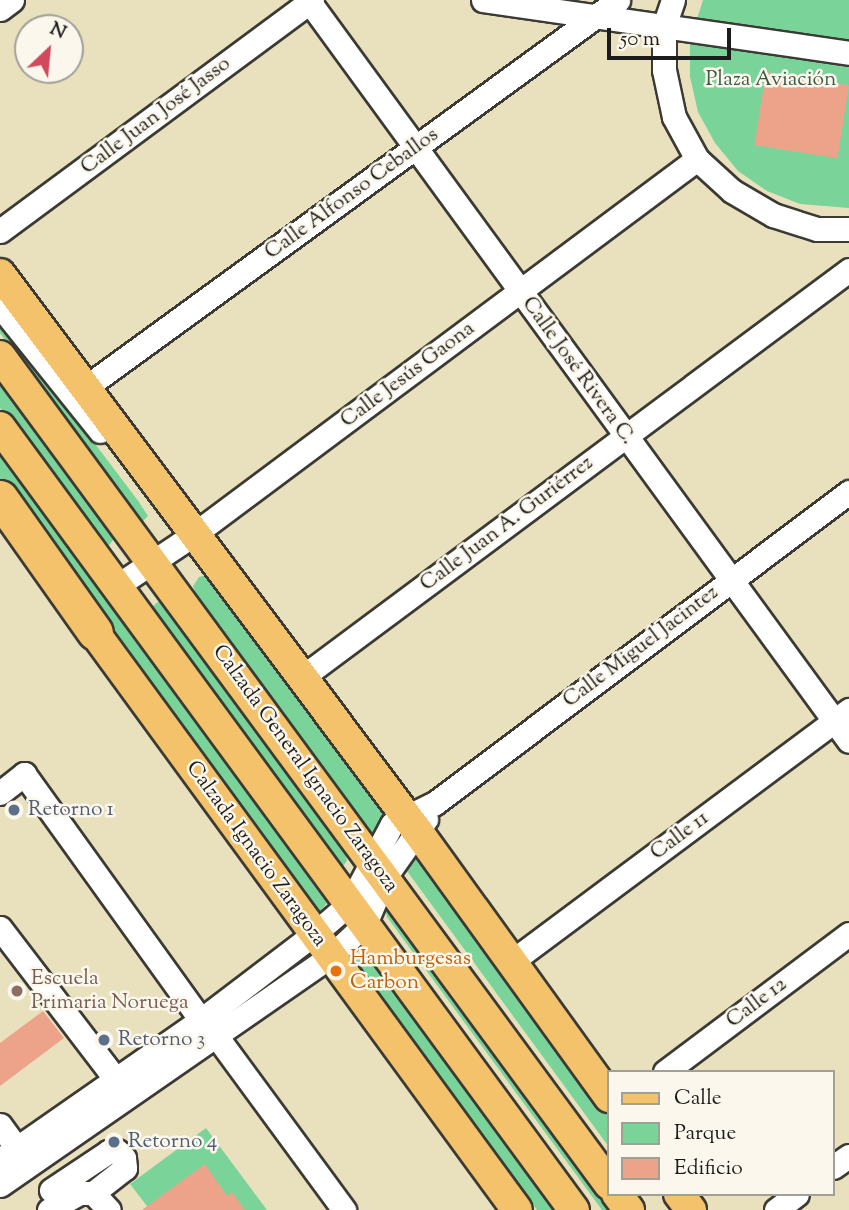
<!DOCTYPE html>
<meta charset="utf-8">
<style>
body{margin:0}
#map{position:relative;width:849px;height:1210px;overflow:hidden;background:#e9e1be;font-family:"Sorts Mill Goudy",serif}
div>[style]{position:absolute}
[style*='--x']{left:calc(var(--x)*1px);top:calc(var(--y)*1px);width:calc(var(--w)*1px);rotate:calc(var(--a)*1deg)}
.green>*{inset:0;background:#7ad49a}
.building>*{inset:0;background:#eca389;transform-origin:0 0}
.roads{filter:drop-shadow(2px 0 #3b3a34) drop-shadow(-2px 0 #3b3a34) drop-shadow(0 2px #3b3a34) drop-shadow(0 -2px #3b3a34)}
.minor>*{height:23px;margin:-11.5px;padding:0 11.5px;transform-origin:11.5px;border-radius:11.5px;background:#fff}
.major>*{height:30px;margin:-15px;padding:0 15px;transform-origin:15px;border-radius:15px;background:#f3c26a}
.highway>*{height:35px;margin:-17.5px;padding:0 17.5px;transform-origin:17.5px;border-radius:17.5px;background:#f3c26a}
.dots>*{width:19px;height:19px;translate:-50% -50%;box-sizing:border-box;border:4px solid #fbf7ec;border-radius:50%}
span{translate:-50% -50%;white-space:nowrap;text-align:center;line-height:1.15;-webkit-text-stroke:5px #fbf7ec;paint-order:stroke}
.park-label{font-size:21px;color:#3d5c48}
.street-label{font-size:21px;color:#1c1c1c}
.service-label{font-size:21px;color:#4e5e75}
.left{translate:0 -50%;text-align:left}
.food-label{font-size:21px;color:#c56008}
.education-label{font-size:21px;color:#785e54}
.legend{position:absolute;left:607px;top:1070px;width:228px;height:126px;box-sizing:border-box;background:#fbf7ec;border:2px solid #a29f99;margin:0;padding:9px 12px;list-style:none;font-size:21px;color:#1c1c1c}
.legend li{display:flex;align-items:center;gap:14px;height:35px}
.legend b{width:35px;border:2px solid #a29f99}
.north{position:absolute;left:14px;top:14px;width:70px;height:70px;box-sizing:border-box;background:#fbf7ec;border:2px solid #a29f99;border-radius:50%;rotate:26deg;font-size:19px;font-weight:700;line-height:28px;text-align:center;color:#1c1c1c}
.north::after{content:'';display:block;margin:auto;width:24px;height:32px;background:#d1495b;clip-path:polygon(50% 0,100% 100%,50% 72%,0 100%)}
.scale{position:absolute;left:607px;top:28px;width:124px;height:32px;box-sizing:border-box;border:4px solid #1c1c1c;border-top:0;padding-left:9px;font-size:21px;line-height:24px;white-space:nowrap;color:#1c1c1c;-webkit-text-stroke:5px #fbf7ec;paint-order:stroke}
</style>
<div id="map">
<div class="green">
<div style="clip-path:polygon(703px 0,849px 0,849px 208px,800px 204px,767px 191px,738px 171px,715px 143px,698px 112px,690px 77px,690px 41px)"></div>
<div style="clip-path:polygon(0 318px,139px 502px,148px 516px,143px 521px,135px 516px,0 333px)"></div>
<div style="clip-path:polygon(0 381px,110px 531px,114px 539px,106px 549px,94px 538px,0 408px)"></div>
<div style="clip-path:polygon(0 454px,325px 897px,327px 903px,314px 918px,0 496px)"></div>
<div style="clip-path:polygon(206px 575px,217px 582px,376px 802px,386px 819px,374px 835px,366px 830px,198px 598px,193px 586px,199px 577px)"></div>
<div style="clip-path:polygon(158px 602px,167px 605px,345px 851px,347px 861px,343px 866px,337px 866px,153px 616px,152px 607px)"></div>
<div style="clip-path:polygon(414px 854px,423px 856px,609px 1110px,609px 1147px,404px 867px)"></div>
<div style="clip-path:polygon(389px 904px,624px 1210px,602px 1210px,387px 917px,385px 910px)"></div>
<div style="clip-path:polygon(367px 943px,574px 1210px,537px 1210px,355px 961px)"></div>
<div style="clip-path:polygon(206px 1128px,267px 1210px,150px 1210px,130px 1184px)"></div>
</div>
<div class="building">
<div style="left:766px;top:72px;width:84px;height:74px;rotate:9deg"></div>
<div style="clip-path:polygon(43px 1011px,64px 1038px,0 1086px,0 1043px)"></div>
<div style="clip-path:polygon(205px 1164px,227px 1196px,232px 1192px,245px 1210px,142px 1210px)"></div>
</div>
<div class="roads">
<div class="minor">
<div style="--x:308;--y:0;--w:917;--a:53.87"></div>
<div style="--x:483;--y:0;--w:370;--a:8.2"></div>
<div style="--x:673;--y:0;--w:28;--a:109"></div>
<div style="--x:664;--y:26;--w:44;--a:90"></div>
<div style="--x:664;--y:70;--w:48;--a:78"></div>
<div style="--x:674;--y:117;--w:48;--a:61.3"></div>
<div style="--x:697;--y:159;--w:47;--a:42.4"></div>
<div style="--x:732;--y:191;--w:48;--a:30.3"></div>
<div style="--x:773;--y:215;--w:46;--a:17.7"></div>
<div style="--x:817;--y:229;--w:32;--a:0"></div>
<div style="--x:0;--y:9;--w:15;--a:-37"></div>
<div style="--x:0;--y:231;--w:388;--a:-36.5"></div>
<div style="--x:0;--y:306;--w:160;--a:51.3"></div>
<div style="--x:86;--y:387;--w:658;--a:-36.03"></div>
<div style="--x:115;--y:587;--w:94;--a:-33.7"></div>
<div style="--x:193;--y:535;--w:629;--a:-36.72"></div>
<div style="--x:301;--y:678;--w:683;--a:-36.67"></div>
<div style="--x:0;--y:793;--w:31;--a:-38"></div>
<div style="--x:24;--y:774;--w:303;--a:54.3"></div>
<div style="--x:0;--y:928;--w:203;--a:52.6"></div>
<div style="--x:511;--y:962;--w:422;--a:-36.7"></div>
<div style="--x:217;--y:1037;--w:215;--a:53.7"></div>
<div style="--x:665;--y:1072;--w:230;--a:-36.9"></div>
<div style="--x:0;--y:1125;--w:29;--a:54"></div>
<div style="--x:0;--y:1160;--w:245;--a:-34.9"></div>
<div style="--x:201;--y:1020;--w:142;--a:-37.3"></div>
<div style="--x:314;--y:934;--w:48;--a:-40.7"></div>
<div style="--x:350;--y:903;--w:89;--a:-62"></div>
<div style="--x:392;--y:824;--w:48;--a:-26"></div>
<div style="--x:435;--y:803;--w:518;--a:-36.91"></div>
<div style="--x:833;--y:1167;--w:19;--a:-35"></div>
<div style="--x:0;--y:1185;--w:402;--a:-34.7"></div>
<div style="--x:331;--y:956;--w:47;--a:-43.3"></div>
<div style="--x:365;--y:924;--w:51;--a:-66.9"></div>
<div style="--x:385;--y:877;--w:71;--a:-54.7"></div>
<div style="--x:51;--y:1190;--w:69;--a:-33.7"></div>
<div style="--x:108;--y:1152;--w:9;--a:-6"></div>
<div style="--x:117;--y:1151;--w:10;--a:45"></div>
<div style="--x:124;--y:1158;--w:10;--a:84"></div>
<div style="--x:125;--y:1168;--w:41;--a:142"></div>
<div style="--x:49;--y:1210;--w:35;--a:-29"></div>
<div style="--x:80;--y:1193;--w:13;--a:0"></div>
<div style="--x:93;--y:1193;--w:23;--a:47"></div>
<div style="--x:776;--y:1210;--w:26;--a:-37"></div>
</div>
<div class="major">
<div style="--x:0;--y:274;--w:697;--a:53.16"></div>
<div style="--x:418;--y:832;--w:327;--a:54.2"></div>
<div style="--x:0;--y:356;--w:1028;--a:53.67"></div>
<div style="--x:0;--y:427;--w:971;--a:53.76"></div>
<div style="--x:81;--y:614;--w:738;--a:53.81"></div>
<div style="--x:617;--y:1194;--w:20;--a:53"></div>
<div style="--x:679;--y:1194;--w:20;--a:53"></div>
</div>
<div class="highway">
<div style="--x:0;--y:498;--w:164;--a:54.7"></div>
</div>
</div>
<div class="dots">
<div style="left:14px;top:810px;background:#5c6f8a"></div>
<div style="left:336px;top:971px;background:#e8710a"></div>
<div style="left:17px;top:991px;background:#8d6e63"></div>
<div style="left:104px;top:1040px;background:#5c6f8a"></div>
<div style="left:114px;top:1142px;background:#5c6f8a"></div>
</div>
<div class="park-label">
<span style="left:771px;top:80px">Plaza Aviación</span>
</div>
<div class="street-label">
<span style="left:156px;top:116px;rotate:-37deg">Calle Juan José Jasso</span>
<span style="left:352px;top:194px;rotate:-36deg">Calle Alfonso Ceballos</span>
<span style="left:578px;top:371px;rotate:54deg">Calle José Rivera C.</span>
<span style="left:408px;top:375px;rotate:-37deg">Calle Jesús Gaona</span>
<span style="left:507px;top:524px;rotate:-37deg">Calle Juan A. Guriérrez</span>
<span style="left:641px;top:647px;rotate:-37deg">Calle Miguel Jacintez</span>
<span style="left:305px;top:769px;rotate:54deg">Calzada General Ignacio Zaragoza</span>
<span style="left:680px;top:836px;rotate:-37deg">Calle 11</span>
<span style="left:256px;top:854px;rotate:54deg">Calzada Ignacio Zaragoza</span>
<span style="left:757px;top:1003px;rotate:-37deg">Calle 12</span>
</div>
<div class="service-label">
<span class="left" style="left:28px;top:810px">Retorno 1</span>
<span class="left" style="left:118px;top:1040px">Retorno 3</span>
<span class="left" style="left:128px;top:1142px">Retorno 4</span>
</div>
<div class="food-label">
<span class="left" style="left:350px;top:971px">Hamburgesas<br>Carbon</span>
</div>
<div class="education-label">
<span class="left" style="left:31px;top:991px">Escuela<br>Primaria Noruega</span>
</div>
<ul class="legend">
<li><b style="height:9px;background:#f3c26a"></b>Calle</li>
<li><b style="height:19px;background:#7ad49a"></b>Parque</li>
<li><b style="height:19px;background:#eca389"></b>Edificio</li>
</ul>
<div class="north">N</div>
<div class="scale">50 m</div>
</div>
